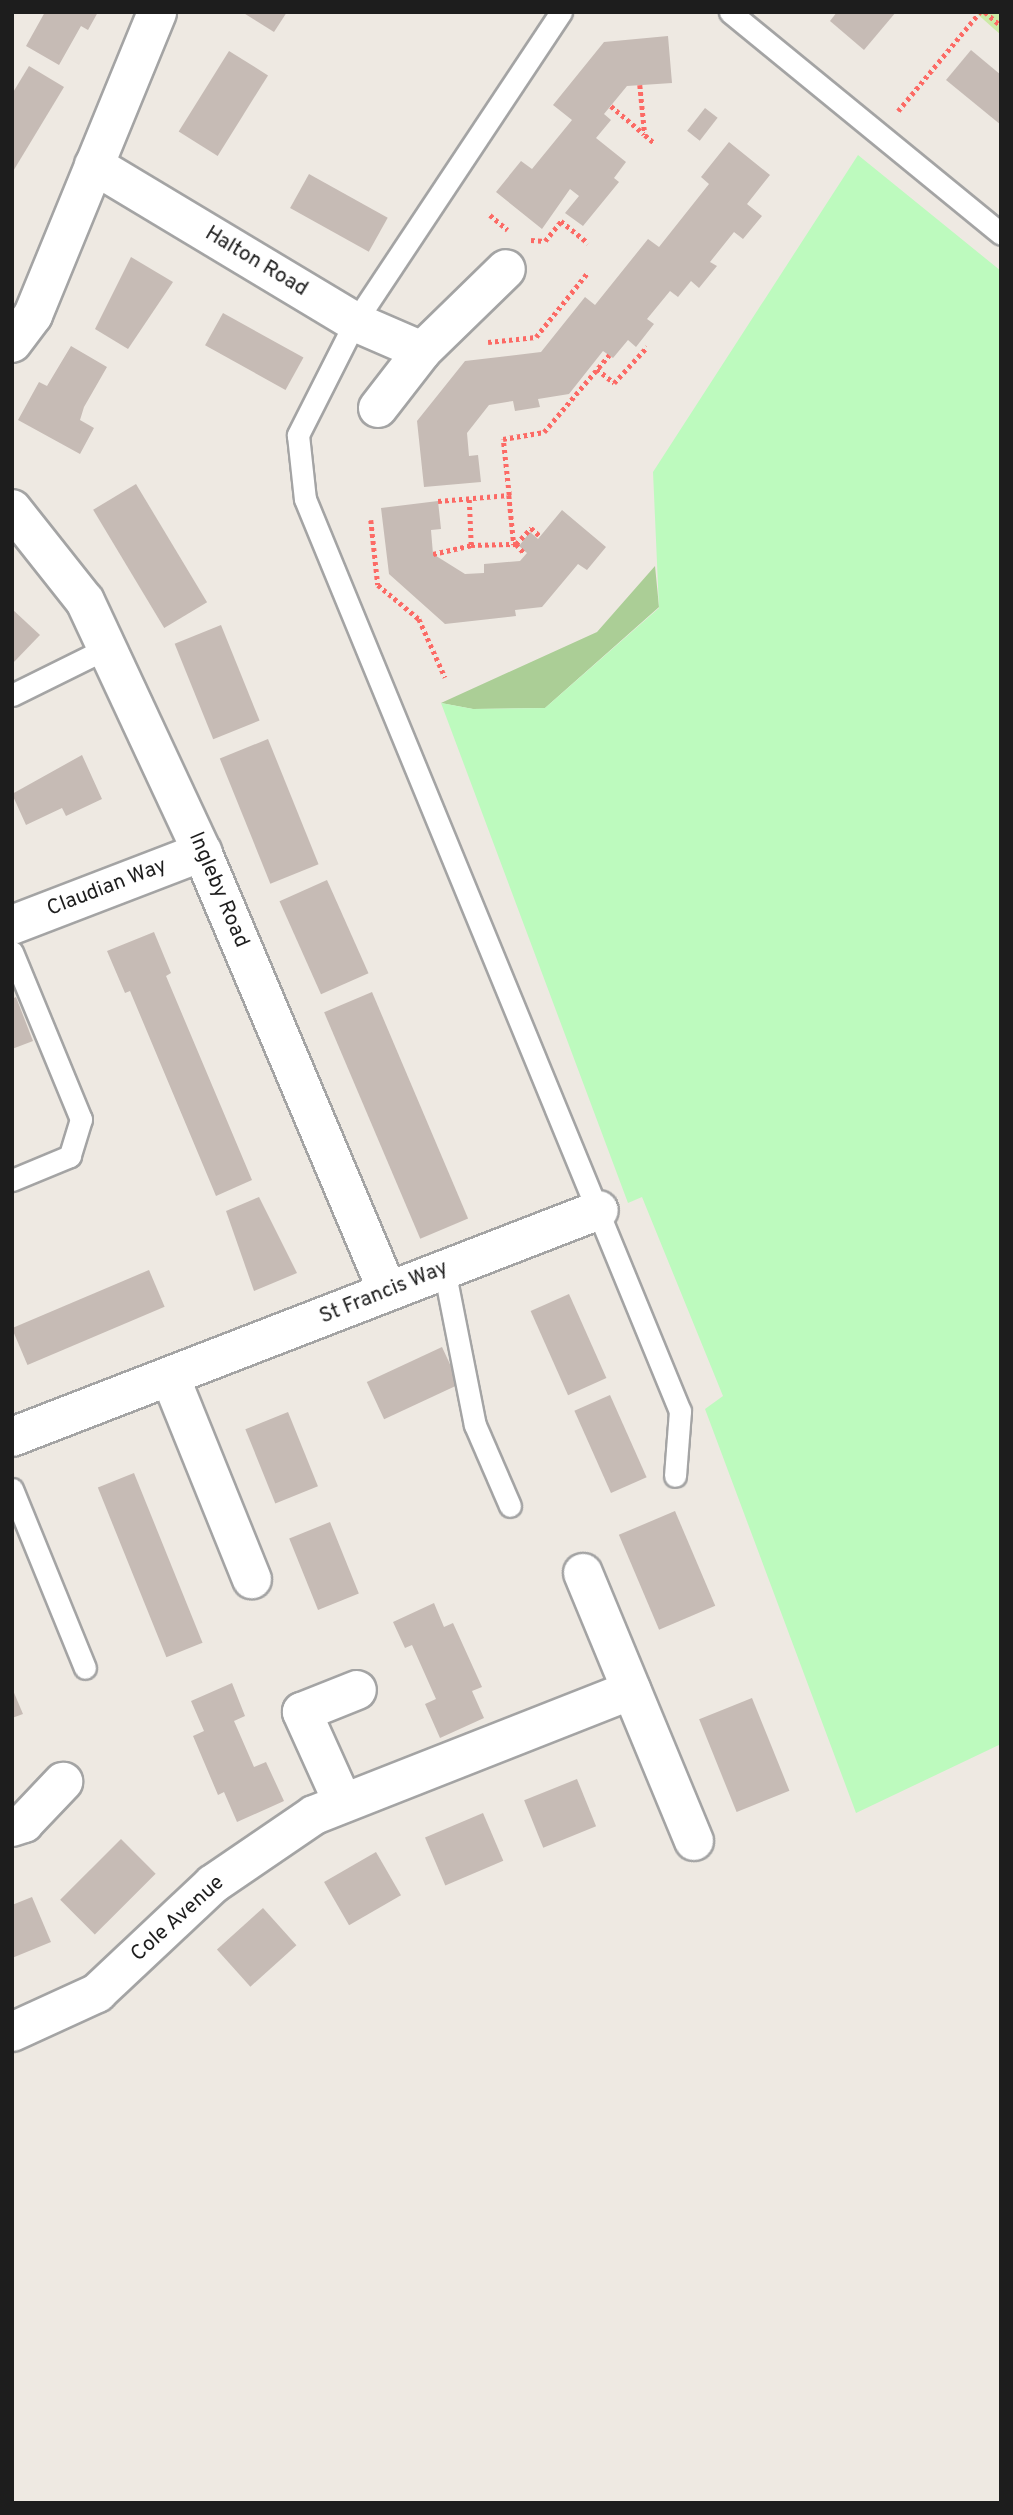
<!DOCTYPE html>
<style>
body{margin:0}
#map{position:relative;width:1013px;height:2515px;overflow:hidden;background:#eee9e2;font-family:Overpass,sans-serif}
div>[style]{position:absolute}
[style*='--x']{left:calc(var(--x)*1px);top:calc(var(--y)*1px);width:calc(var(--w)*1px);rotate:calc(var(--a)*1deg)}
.grass>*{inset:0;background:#cceaa6}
.forest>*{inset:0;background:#abce96}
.park>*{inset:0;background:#bdfabe}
.building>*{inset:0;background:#c6bbb5;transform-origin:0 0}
.path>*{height:4.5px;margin-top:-2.25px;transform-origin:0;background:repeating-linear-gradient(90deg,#fc6a65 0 3.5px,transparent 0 7px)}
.roads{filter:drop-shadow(2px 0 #a4a4a4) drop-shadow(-2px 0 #a4a4a4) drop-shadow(0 2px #a4a4a4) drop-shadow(0 -2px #a4a4a4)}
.service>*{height:21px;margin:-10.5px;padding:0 10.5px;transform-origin:10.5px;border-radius:10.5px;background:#fff}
.minor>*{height:38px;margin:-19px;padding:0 19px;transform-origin:19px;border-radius:19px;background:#fff}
span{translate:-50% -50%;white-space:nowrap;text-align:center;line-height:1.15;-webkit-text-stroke:5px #fff;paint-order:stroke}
.street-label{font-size:21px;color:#1d1d1d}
.frame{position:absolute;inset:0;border:14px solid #1d1d1d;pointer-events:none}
</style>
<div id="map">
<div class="grass">
<div style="clip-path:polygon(975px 12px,1001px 12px,1001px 35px)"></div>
</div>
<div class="forest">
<div style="clip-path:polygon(655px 566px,659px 607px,545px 708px,473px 709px,441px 703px,597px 632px)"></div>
</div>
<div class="park">
<div style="clip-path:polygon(858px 155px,1001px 271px,1001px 1744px,856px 1813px,705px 1409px,723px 1396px,642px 1197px,628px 1203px,441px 703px,473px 709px,545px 708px,659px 608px,653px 472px)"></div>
</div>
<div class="building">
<div style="clip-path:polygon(45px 12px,98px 12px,88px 30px,81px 26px,59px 65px,26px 46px)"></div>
<div style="clip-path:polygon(242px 12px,287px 12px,274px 32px)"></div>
<div style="clip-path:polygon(837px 12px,896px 12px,864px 50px,830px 21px)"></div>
<div style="clip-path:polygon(668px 36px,672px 83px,627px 86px,604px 114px,611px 120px,596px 138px,626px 162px,614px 178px,619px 182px,583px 226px,565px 213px,579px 196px,570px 189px,542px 229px,496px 192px,521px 161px,532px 169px,572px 120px,553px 105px,604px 42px)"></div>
<div style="clip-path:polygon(971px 50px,1001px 75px,1001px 125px,946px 80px)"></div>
<div style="left:229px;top:51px;width:46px;height:95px;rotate:32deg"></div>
<div style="clip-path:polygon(29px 66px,64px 87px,12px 173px,12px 94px)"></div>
<div style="left:705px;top:108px;width:16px;height:29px;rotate:38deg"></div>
<div style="clip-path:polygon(729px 142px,770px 175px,747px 204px,762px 216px,743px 239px,734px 232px,710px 262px,717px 266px,699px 288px,691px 281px,678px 297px,670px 291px,647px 319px,654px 324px,636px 347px,628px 340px,613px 358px,603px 351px,569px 394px,538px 399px,540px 407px,515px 411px,513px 401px,489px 405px,467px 433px,469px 456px,478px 455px,481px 482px,424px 487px,417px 421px,465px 361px,541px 352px,585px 297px,595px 305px,648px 239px,659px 247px,709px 184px,701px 177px)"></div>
<div style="left:309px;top:174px;width:90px;height:39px;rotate:29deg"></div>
<div style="clip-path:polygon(131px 257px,173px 282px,128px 349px,95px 329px)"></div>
<div style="left:223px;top:313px;width:92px;height:37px;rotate:29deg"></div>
<div style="clip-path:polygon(71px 346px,107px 367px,84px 407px,80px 420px,94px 428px,80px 454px,18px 420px,39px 382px,47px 386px)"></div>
<div style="left:136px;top:484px;width:138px;height:50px;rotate:59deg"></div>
<div style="clip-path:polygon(438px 501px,441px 529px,431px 530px,433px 554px,465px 574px,484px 573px,484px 564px,520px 561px,527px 553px,519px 546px,530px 532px,538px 539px,562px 510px,606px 547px,587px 570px,578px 564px,542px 607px,515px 610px,516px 616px,445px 624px,389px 574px,381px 508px)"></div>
<div style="clip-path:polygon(12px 609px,40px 635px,12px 664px)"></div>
<div style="left:221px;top:625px;width:103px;height:50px;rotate:68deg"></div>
<div style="left:268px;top:739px;width:135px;height:52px;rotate:68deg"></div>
<div style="clip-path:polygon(82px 755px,102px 799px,66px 816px,62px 808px,26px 825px,12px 794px)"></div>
<div style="left:327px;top:880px;width:102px;height:52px;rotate:66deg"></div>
<div style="clip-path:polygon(154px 932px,171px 973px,166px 976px,252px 1180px,216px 1196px,130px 991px,125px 993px,107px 951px)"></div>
<div style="left:372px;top:992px;width:246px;height:52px;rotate:67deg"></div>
<div style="clip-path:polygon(16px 997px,33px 1041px,12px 1049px,12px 999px)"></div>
<div style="clip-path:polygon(259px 1197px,297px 1273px,254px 1291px,226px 1211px)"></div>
<div style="left:149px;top:1270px;width:40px;height:149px;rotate:67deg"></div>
<div style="left:569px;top:1294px;width:92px;height:42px;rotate:66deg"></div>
<div style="left:442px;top:1347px;width:41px;height:83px;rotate:65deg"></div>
<div style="left:610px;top:1395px;width:90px;height:39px;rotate:66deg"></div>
<div style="left:288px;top:1412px;width:80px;height:46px;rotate:68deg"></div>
<div style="left:134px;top:1473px;width:183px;height:39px;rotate:68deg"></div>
<div style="left:675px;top:1511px;width:103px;height:61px;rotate:67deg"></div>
<div style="left:330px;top:1522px;width:77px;height:44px;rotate:68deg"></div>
<div style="clip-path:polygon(434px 1603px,444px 1627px,453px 1623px,482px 1687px,472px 1691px,484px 1718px,440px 1738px,425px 1704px,436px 1699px,412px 1645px,405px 1648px,393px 1622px)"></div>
<div style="clip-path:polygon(232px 1683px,245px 1716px,234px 1721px,254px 1767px,266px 1762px,284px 1801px,237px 1822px,224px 1792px,218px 1795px,193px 1736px,204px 1731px,191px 1701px)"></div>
<div style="clip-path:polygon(12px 1688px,23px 1714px,12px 1718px)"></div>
<div style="left:752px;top:1698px;width:100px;height:57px;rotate:68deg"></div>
<div style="left:577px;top:1779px;width:51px;height:57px;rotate:68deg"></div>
<div style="left:483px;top:1813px;width:52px;height:63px;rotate:67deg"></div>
<div style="left:121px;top:1839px;width:49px;height:86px;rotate:45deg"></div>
<div style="left:376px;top:1852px;width:50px;height:60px;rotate:60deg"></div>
<div style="clip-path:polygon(32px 1897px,51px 1942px,12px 1958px,12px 1905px)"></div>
<div style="left:263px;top:1908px;width:50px;height:62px;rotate:48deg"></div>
</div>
<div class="path">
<div style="--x:985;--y:12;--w:21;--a:41"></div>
<div style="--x:640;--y:85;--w:50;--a:84.3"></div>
<div style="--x:645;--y:135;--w:11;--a:41"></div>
<div style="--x:611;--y:106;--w:43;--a:40.3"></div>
<div style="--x:898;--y:111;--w:129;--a:-50.4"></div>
<div style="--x:490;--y:215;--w:23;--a:40"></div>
<div style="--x:531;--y:240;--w:14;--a:4"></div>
<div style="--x:545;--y:241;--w:26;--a:-51"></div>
<div style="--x:561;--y:221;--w:35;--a:39"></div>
<div style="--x:488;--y:342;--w:48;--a:-5.9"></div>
<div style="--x:536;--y:337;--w:83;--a:-51.3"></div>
<div style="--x:597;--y:369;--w:22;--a:39"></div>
<div style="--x:614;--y:383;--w:49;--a:-47.5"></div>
<div style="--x:509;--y:495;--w:50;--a:84.3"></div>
<div style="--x:438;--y:501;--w:71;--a:-4.8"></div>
<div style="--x:509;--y:495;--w:56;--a:-96.1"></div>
<div style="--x:503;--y:439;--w:42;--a:-9.7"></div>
<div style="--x:544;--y:432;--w:101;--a:-49.8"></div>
<div style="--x:371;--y:520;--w:65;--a:83.9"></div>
<div style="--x:378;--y:585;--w:53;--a:39.7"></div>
<div style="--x:419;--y:619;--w:64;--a:65.9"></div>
<div style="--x:516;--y:544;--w:22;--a:-47"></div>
<div style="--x:531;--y:528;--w:12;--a:42"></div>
<div style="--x:471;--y:545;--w:45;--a:-1.3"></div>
<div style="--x:516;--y:544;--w:13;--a:48"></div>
<div style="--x:433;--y:554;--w:39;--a:-13"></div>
<div style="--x:471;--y:545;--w:46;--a:-92.5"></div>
</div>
<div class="roads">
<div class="service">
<div style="--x:561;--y:12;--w:372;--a:123.6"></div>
<div style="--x:355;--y:322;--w:127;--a:116.8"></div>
<div style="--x:298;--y:435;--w:64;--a:83.8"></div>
<div style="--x:305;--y:499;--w:986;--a:67.65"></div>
<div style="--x:680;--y:1411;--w:65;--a:94.4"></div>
<div style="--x:730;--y:12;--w:350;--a:39.3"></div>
<div style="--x:12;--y:695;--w:106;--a:-26.3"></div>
<div style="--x:12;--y:952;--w:181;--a:67.6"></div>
<div style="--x:81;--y:1119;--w:39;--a:107"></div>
<div style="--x:70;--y:1156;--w:63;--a:157.5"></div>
<div style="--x:444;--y:1269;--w:159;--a:78.8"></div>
<div style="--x:475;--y:1425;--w:88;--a:66.6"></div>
<div style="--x:12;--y:1489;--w:193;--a:67.8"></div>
</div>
<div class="minor">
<div style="--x:94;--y:165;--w:305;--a:31"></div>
<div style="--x:355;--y:322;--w:73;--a:23.4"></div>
<div style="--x:12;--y:343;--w:35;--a:-53"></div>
<div style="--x:33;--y:315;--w:327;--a:-67.7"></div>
<div style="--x:378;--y:408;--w:72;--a:-52.3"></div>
<div style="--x:422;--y:351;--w:117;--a:-44.3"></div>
<div style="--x:12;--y:509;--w:117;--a:51.6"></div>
<div style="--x:85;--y:601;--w:277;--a:65"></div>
<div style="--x:202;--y:852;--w:476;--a:67.1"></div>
<div style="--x:12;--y:925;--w:204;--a:-21"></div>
<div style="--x:171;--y:1379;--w:216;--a:68"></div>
<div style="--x:12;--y:1437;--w:629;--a:-21.14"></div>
<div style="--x:583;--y:1573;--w:290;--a:67.5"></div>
<div style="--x:343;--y:1803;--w:100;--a:-114.3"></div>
<div style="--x:302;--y:1712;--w:59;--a:-21.8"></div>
<div style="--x:12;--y:1827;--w:13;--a:-18"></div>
<div style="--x:24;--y:1823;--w:57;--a:-46.4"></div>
<div style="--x:12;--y:2032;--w:94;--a:-24.6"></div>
<div style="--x:97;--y:1993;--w:159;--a:-43.2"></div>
<div style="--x:213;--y:1884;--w:122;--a:-34.3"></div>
<div style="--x:314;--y:1815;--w:341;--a:-21.5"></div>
</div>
</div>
<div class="street-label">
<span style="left:256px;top:262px;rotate:31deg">Halton Road</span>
<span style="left:107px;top:888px;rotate:-21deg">Claudian Way</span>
<span style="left:218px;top:890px;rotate:67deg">Ingleby Road</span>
<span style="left:384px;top:1293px;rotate:-22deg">St Francis Way</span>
<span style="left:178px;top:1919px;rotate:-42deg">Cole Avenue</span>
</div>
<div class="frame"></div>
</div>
